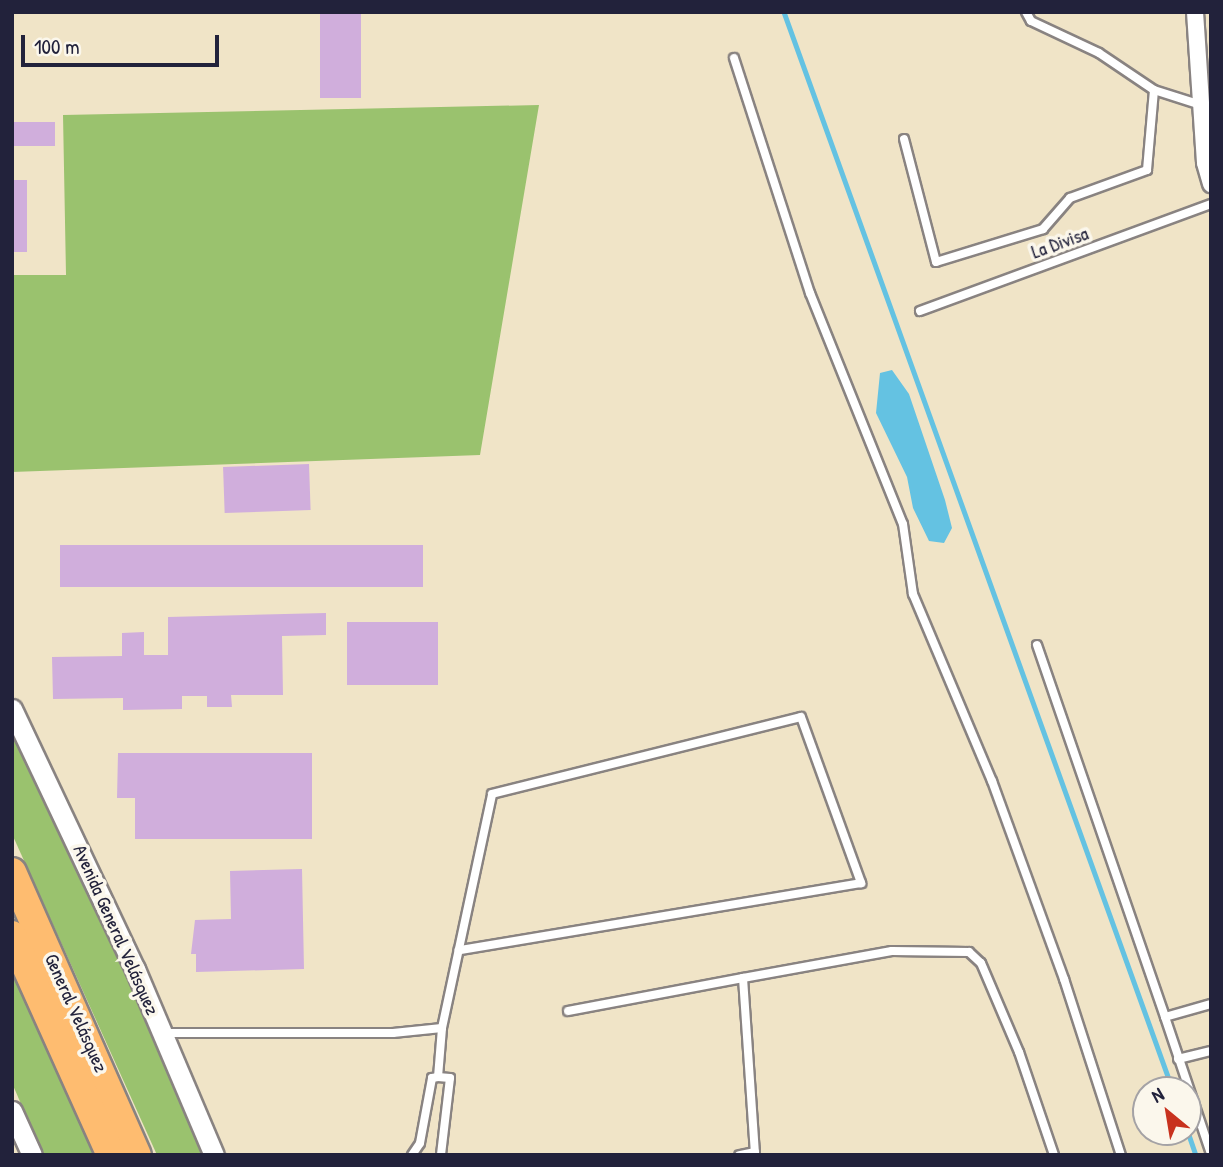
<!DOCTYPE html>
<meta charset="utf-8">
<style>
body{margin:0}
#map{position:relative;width:1223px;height:1167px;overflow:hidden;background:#f0e4c7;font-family:"Patrick Hand",sans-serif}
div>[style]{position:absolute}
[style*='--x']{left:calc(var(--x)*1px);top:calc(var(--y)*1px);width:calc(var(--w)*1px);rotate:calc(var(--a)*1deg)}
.green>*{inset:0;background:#9ac26e}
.water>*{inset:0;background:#64c2e2}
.stream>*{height:4.5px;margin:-2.25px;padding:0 2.25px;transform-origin:2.25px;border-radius:2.25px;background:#64c2e2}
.building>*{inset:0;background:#d0aedc;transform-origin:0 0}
.roads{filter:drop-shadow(2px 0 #898381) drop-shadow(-2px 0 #898381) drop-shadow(0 2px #898381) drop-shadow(0 -2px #898381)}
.service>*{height:8px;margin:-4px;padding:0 4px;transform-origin:4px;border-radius:4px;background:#fff}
.minor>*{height:16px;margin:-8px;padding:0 8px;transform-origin:8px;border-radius:8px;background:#fff}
.tertiary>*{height:19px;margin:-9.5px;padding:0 9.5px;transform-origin:9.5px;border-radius:9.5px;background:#fff}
.motorway>*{height:28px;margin:-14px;padding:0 14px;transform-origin:14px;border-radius:14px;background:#febc70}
span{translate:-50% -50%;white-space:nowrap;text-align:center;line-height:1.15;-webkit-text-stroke:7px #fbf7ec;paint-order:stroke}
.street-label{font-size:19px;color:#22223b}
.frame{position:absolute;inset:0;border:14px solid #22223b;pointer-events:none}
.north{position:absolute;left:1132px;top:1076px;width:70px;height:70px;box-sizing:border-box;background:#fbf7ec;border:2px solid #a4a2a5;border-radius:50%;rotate:330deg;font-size:19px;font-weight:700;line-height:28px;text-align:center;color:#22223b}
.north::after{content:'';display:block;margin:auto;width:24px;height:32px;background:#c8321e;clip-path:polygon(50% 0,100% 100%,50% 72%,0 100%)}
.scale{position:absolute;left:21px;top:35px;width:198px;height:32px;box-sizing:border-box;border:4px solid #22223b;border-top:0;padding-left:9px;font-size:21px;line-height:24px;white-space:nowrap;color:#22223b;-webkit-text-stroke:5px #fbf7ec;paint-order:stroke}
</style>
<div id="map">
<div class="green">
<div style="clip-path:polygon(539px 105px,480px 455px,12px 472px,12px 275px,66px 275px,63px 115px)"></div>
<div style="clip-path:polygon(12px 725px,78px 861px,205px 1155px,157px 1155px,12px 834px)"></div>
<div style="clip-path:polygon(12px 965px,97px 1155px,43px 1155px,12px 1083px)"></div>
</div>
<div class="water">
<div style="clip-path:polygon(892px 370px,909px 394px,945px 500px,952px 528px,944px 543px,929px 541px,913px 508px,907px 477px,876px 413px,880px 373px)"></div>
</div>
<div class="stream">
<div style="--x:784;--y:12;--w:1146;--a:70.16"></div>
<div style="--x:1188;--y:1132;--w:24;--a:71"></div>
</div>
<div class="building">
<div style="left:320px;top:12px;width:41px;height:86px"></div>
<div style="left:55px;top:122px;width:24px;height:43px;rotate:90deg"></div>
<div style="left:12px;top:180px;width:15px;height:72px"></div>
<div style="left:309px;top:464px;width:46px;height:86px;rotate:88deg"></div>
<div style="left:423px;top:545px;width:42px;height:363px;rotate:90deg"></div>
<div style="clip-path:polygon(326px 613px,326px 635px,282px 636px,283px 695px,231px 695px,232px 707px,207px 707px,207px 696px,182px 696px,182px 709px,123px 710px,123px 698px,53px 699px,52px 657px,122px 656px,122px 633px,144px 632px,144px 655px,168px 655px,168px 617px)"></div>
<div style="left:347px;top:622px;width:91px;height:63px"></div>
<div style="clip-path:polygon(118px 753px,312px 753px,312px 839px,135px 839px,135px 798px,117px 798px)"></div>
<div style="clip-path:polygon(302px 869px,304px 969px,196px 972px,196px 954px,191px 954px,195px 920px,231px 919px,230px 871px)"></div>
</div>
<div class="roads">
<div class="service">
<div style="--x:1026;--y:12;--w:10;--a:61"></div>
<div style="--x:1031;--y:21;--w:75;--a:25.2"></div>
<div style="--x:1099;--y:53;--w:66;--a:33.9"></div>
<div style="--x:1154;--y:90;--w:49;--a:17.7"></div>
<div style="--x:734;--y:58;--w:247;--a:72.1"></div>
<div style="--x:810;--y:293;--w:249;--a:68.1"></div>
<div style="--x:903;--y:524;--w:71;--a:81.9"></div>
<div style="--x:913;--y:594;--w:203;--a:67.1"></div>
<div style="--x:992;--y:781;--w:211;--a:70"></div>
<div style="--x:1064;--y:979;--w:185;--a:72.1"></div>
<div style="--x:904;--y:139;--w:127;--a:75.4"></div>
<div style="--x:936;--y:262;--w:112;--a:-17.1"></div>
<div style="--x:1043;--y:229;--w:41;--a:-48.9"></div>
<div style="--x:1070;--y:198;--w:82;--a:-20"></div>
<div style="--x:1147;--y:170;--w:80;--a:-85"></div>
<div style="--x:920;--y:311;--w:310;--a:-20.2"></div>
<div style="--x:1037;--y:645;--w:393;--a:71"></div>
<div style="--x:1165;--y:1017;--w:48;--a:-15.8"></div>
<div style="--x:743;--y:978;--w:151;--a:-10.3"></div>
<div style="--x:892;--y:951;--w:77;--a:0.7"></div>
<div style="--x:969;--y:952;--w:16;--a:43"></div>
<div style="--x:981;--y:963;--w:97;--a:66.9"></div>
<div style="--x:1019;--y:1052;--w:109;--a:71.2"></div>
<div style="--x:568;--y:1011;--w:178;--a:-10.7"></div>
<div style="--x:743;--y:978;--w:174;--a:86.1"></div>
<div style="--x:755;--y:1152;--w:16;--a:169"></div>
<div style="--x:1165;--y:1017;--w:145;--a:71.4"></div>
<div style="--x:163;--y:1033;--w:230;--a:0"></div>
<div style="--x:393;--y:1033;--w:49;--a:-5.8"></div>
<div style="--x:442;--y:1028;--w:239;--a:-77.9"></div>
<div style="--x:492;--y:794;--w:318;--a:-14"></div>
<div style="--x:801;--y:717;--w:177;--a:70.1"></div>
<div style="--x:861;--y:883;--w:408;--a:170.5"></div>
<div style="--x:1178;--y:1059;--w:34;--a:-14"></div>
<div style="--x:438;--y:1077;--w:12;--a:5"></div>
<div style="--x:450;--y:1078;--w:78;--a:96.7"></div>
<div style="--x:412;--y:1155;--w:14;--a:-56"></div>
<div style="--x:420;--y:1143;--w:66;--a:-79.5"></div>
<div style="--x:432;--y:1078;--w:6;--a:-9"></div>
<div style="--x:438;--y:1077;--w:49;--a:-85.3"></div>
</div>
<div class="minor">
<div style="--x:1195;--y:12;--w:151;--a:86.2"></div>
<div style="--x:1205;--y:163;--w:22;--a:74"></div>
</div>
<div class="tertiary">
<div style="--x:12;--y:709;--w:288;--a:64.7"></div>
<div style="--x:135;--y:969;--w:202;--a:67"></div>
<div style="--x:12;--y:1111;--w:48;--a:65.6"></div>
</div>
<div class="motorway">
<div style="--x:12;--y:872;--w:309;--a:66.2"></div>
<div style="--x:12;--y:935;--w:241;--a:65.8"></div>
</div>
</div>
<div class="street-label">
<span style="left:1060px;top:243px;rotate:-20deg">La Divisa</span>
<span style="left:116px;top:930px;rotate:66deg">Avenida General Velásquez</span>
<span style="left:76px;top:1013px;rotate:66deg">General Velásquez</span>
</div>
<div class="frame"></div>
<div class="north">N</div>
<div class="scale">100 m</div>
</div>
